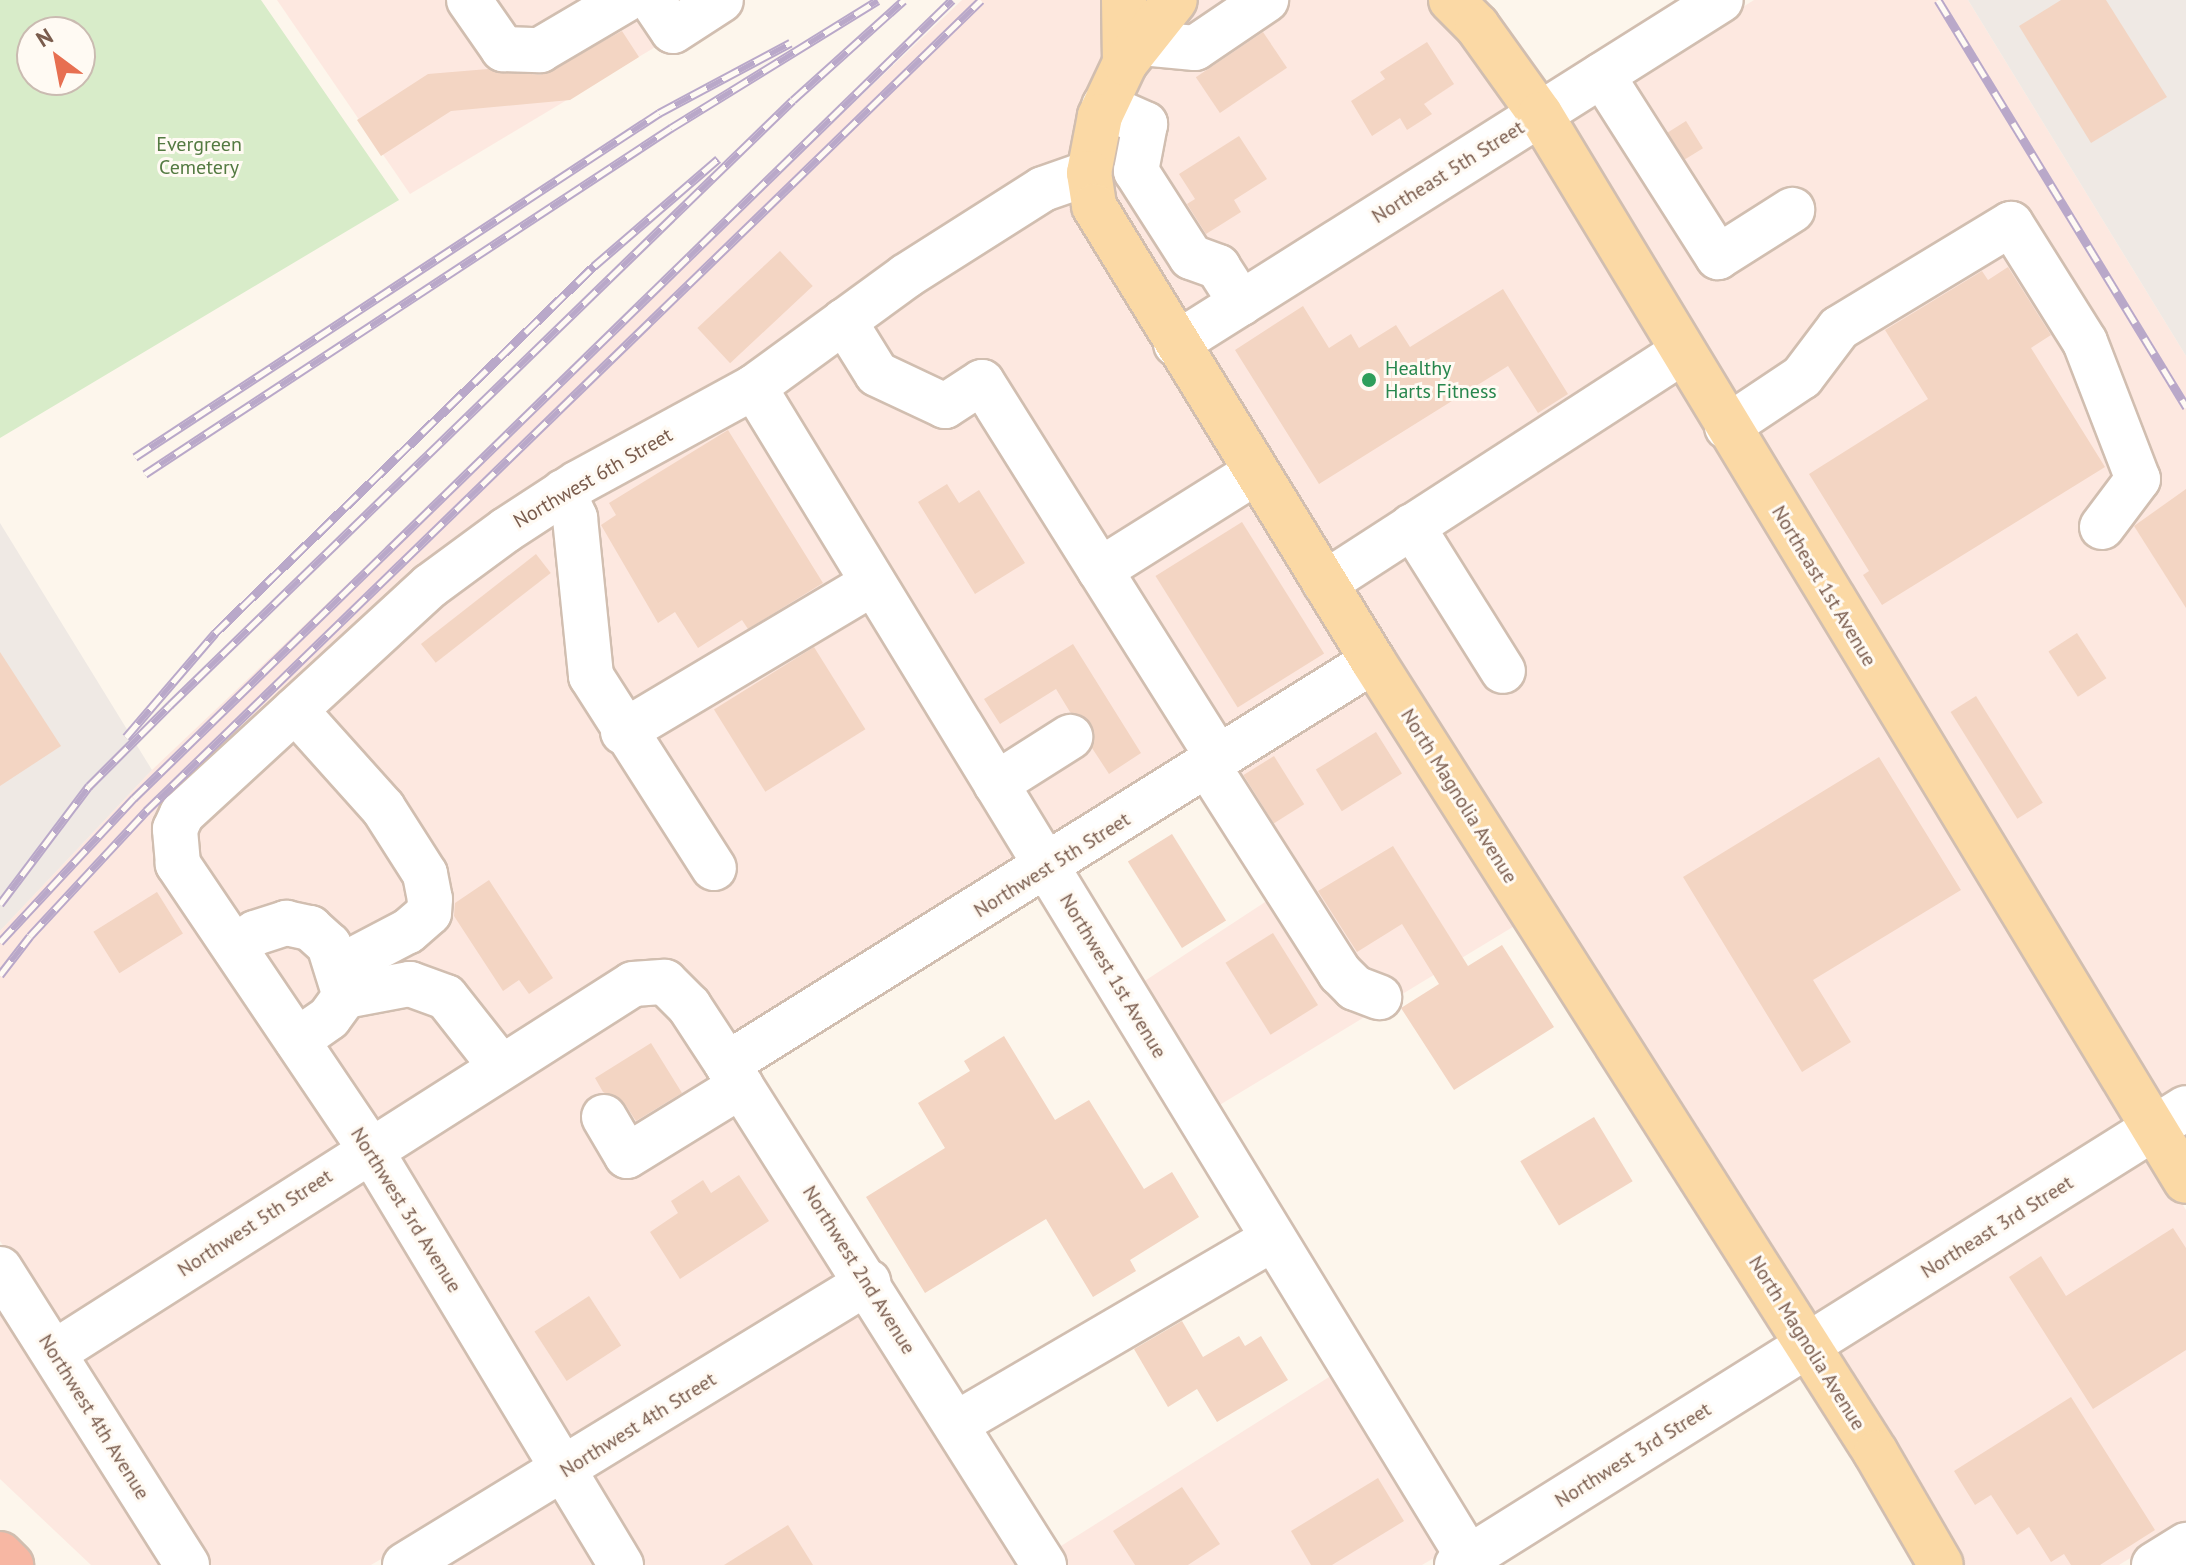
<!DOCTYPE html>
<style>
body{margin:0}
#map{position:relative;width:2186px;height:1565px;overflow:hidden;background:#fdf6ec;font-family:"PT Sans",sans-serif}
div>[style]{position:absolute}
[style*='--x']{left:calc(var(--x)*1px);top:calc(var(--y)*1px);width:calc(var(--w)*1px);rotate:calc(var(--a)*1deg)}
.commercial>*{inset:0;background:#fde8e0;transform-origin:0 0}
.industrial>*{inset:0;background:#efe9e4}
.green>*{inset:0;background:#d8ecc9}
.building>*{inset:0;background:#f3d5c3;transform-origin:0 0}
.roads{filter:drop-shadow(2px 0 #d1beb0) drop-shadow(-2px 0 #d1beb0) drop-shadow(0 2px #d1beb0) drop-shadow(0 -2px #d1beb0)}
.minor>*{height:44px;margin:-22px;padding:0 22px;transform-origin:22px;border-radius:22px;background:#fff}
.major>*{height:44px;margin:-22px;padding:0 22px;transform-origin:22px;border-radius:22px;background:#fbd9a5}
.highway>*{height:44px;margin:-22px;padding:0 22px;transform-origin:22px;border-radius:22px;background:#f7b7a3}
.rail>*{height:9px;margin-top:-4.5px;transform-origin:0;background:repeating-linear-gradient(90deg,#fffaf3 0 18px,#b9a8c9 0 36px);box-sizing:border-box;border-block:2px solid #b9a8c9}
.dots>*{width:22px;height:22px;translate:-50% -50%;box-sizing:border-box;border:4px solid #fffaf3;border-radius:50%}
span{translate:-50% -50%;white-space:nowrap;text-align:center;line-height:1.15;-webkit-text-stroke:6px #fffaf3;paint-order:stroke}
.park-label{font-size:20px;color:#537a41}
.street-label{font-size:20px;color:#7a5c4d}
.leisure-label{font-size:20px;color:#27864d}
.left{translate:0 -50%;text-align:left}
.north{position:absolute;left:16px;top:16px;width:80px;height:80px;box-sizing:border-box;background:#fffaf3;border:2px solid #cabbb1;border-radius:50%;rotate:328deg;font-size:22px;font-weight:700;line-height:32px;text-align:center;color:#7a5c4d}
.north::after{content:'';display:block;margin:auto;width:28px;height:36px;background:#e76f51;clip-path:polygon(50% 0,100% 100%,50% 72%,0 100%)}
</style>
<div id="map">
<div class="commercial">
<div style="clip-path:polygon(277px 0,634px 0,662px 43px,410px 194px)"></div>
<div style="clip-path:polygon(962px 0,1108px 0,1109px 56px,1073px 168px,1351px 654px,731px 1041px,680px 975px,678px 964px,663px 958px,347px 1143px,58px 1329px,0 1241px,0 931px,152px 770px)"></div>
<div style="clip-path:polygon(1198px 0,1428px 0,1466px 37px,1516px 108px,1180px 321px,1110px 202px,1106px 175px,1135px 81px,1142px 82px,1141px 71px)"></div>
<div style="clip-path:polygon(1754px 0,1968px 0,2186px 356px,2186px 1087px,2157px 1105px,1562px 121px)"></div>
<div style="left:1536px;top:138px;width:1150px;height:400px;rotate:59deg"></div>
<div style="clip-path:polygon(1369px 685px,1521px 922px,1213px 1109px,1137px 986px,1282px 891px,1212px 785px)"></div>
<div style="clip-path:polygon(660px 1000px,845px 1275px,570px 1447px,393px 1156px,639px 1001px)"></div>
<div style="clip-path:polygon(2150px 1152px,2186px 1210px,2186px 1524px,2119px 1565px,1959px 1565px,1831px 1353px)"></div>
<div style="clip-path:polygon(366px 1173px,543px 1464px,371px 1565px,206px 1565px,77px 1359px)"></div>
<div style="clip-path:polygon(0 1297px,168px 1565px,91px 1565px,0 1479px)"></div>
<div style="clip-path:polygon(864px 1305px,1026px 1565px,639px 1565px,588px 1478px)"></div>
<div style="clip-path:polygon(1337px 1372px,1446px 1551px,1422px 1565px,1062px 1565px,1053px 1551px)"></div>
<div style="clip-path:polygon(561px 1494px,603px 1565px,441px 1565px)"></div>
</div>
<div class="industrial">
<div style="clip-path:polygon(1968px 0,2186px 0,2186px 356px)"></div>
<div style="clip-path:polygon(0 523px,152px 770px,0 931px)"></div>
</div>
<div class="green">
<div style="clip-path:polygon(evenodd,0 0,261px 0,399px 200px,0 438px,0 0,32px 32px,80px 32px,80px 80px,32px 80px,32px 32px)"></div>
</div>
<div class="building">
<div style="clip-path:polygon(2061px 0,2106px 0,2167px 97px,2091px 143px,2019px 26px)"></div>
<div style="clip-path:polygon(622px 31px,639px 57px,570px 100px,451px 111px,381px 156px,357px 120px,428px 74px,488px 69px,540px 75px)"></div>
<div style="left:1263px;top:32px;width:43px;height:81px;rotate:56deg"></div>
<div style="clip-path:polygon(1427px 42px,1454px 84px,1424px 104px,1432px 114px,1407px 130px,1400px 118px,1372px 136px,1351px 101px,1385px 79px,1380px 72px)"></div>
<div style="left:1686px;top:121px;width:32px;height:22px;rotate:58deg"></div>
<div style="clip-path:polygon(1239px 136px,1267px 179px,1234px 200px,1241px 212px,1206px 234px,1187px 204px,1195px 199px,1179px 174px)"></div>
<div style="left:780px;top:251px;width:48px;height:113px;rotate:47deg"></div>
<div style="clip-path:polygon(2008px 267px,2051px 335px,2031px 348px,2105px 467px,1882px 605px,1863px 575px,1869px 571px,1809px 474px,1928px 399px,1885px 330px,1982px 271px,1988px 280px)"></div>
<div style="clip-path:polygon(1503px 289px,1568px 394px,1538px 413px,1508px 366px,1319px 484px,1235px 350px,1303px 306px,1329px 348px,1351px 334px,1359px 348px,1396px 325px,1410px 347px)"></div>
<div style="clip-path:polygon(728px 430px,823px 583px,748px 629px,742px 620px,698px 648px,675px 612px,658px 623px,601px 525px,616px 515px,609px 503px)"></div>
<div style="clip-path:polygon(947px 484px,959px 503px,979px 490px,1025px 563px,975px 594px,918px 502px)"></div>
<div style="clip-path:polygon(2186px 489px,2186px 608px,2134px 526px)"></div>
<div style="left:1242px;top:522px;width:155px;height:102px;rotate:58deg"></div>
<div style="left:536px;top:554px;width:24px;height:146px;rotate:52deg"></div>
<div style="left:2077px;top:633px;width:54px;height:34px;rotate:57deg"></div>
<div style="clip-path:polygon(1073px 644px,1141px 753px,1109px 774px,1092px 748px,1091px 724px,1070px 712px,1056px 689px,1000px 724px,984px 699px)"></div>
<div style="left:814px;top:647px;width:97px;height:118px;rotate:58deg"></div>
<div style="clip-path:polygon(0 652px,61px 746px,0 786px)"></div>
<div style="left:1976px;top:696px;width:126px;height:30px;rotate:58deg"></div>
<div style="left:1376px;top:732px;width:49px;height:71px;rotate:58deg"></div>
<div style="left:1274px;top:756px;width:57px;height:36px;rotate:58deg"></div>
<div style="clip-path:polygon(1879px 757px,1961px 890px,1813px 980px,1851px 1042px,1802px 1072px,1683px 877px)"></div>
<div style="left:1172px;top:834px;width:102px;height:52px;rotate:58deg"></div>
<div style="clip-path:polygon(1393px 846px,1468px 966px,1502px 945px,1554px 1027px,1454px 1090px,1401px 1008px,1439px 984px,1402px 924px,1357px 952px,1318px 891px)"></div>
<div style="clip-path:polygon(489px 880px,553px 978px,529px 994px,519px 980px,503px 991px,454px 916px,455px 903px)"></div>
<div style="left:157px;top:892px;width:49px;height:75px;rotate:58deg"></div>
<div style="left:1273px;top:933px;width:85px;height:56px;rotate:58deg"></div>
<div style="clip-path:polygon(1004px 1036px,1055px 1120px,1089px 1100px,1144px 1189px,1172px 1172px,1199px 1217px,1130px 1260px,1136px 1271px,1093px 1297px,1046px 1219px,925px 1293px,866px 1197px,945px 1148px,918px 1103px,970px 1071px,964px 1061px)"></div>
<div style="clip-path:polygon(651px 1043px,682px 1093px,636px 1121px,625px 1104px,603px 1092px,595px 1078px)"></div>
<div style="left:1594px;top:1117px;width:75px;height:86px;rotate:59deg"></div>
<div style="clip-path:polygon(739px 1175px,769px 1221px,680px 1279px,650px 1232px,678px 1213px,671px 1201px,703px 1180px,711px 1193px)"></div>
<div style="clip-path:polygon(2173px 1228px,2186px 1248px,2186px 1350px,2093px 1409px,2009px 1277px,2041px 1256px,2066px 1296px)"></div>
<div style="left:589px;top:1296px;width:59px;height:65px;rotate:57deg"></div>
<div style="clip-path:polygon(1182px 1321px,1203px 1357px,1239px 1336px,1245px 1346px,1261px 1336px,1288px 1380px,1217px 1422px,1197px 1389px,1168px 1407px,1134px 1349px)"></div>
<div style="clip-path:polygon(2071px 1397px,2155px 1530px,2100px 1565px,2071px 1565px,2064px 1554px,2051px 1562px,2029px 1527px,2017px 1535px,1991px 1495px,1975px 1505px,1954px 1471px)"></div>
<div style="clip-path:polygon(1378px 1478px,1404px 1521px,1332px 1565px,1311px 1565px,1291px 1531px)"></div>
<div style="clip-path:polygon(1182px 1487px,1220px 1544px,1188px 1565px,1135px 1565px,1113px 1531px)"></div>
<div style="clip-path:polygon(788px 1525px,813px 1565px,724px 1565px)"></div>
</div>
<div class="roads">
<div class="minor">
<div style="--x:469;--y:0;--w:60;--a:55.2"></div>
<div style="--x:503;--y:49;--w:37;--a:2"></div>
<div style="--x:540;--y:50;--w:99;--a:-30.5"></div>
<div style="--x:652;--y:0;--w:37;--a:56"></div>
<div style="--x:673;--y:31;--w:57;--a:-32.9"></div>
<div style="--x:1142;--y:43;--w:53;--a:5.4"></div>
<div style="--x:1195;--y:48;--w:86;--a:-34.1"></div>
<div style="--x:1602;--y:75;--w:216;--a:57.5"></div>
<div style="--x:1718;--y:257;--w:88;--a:-32.4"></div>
<div style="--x:1104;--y:106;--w:45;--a:23.7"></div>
<div style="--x:1145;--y:124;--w:48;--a:100.8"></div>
<div style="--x:1136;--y:171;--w:102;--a:57.4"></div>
<div style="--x:1191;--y:257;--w:29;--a:20"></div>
<div style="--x:1218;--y:267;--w:43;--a:57.4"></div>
<div style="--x:844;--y:321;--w:62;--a:58.1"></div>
<div style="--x:877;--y:374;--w:75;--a:25.2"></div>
<div style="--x:945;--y:406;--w:44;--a:-33"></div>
<div style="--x:982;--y:382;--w:222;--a:57.9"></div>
<div style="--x:1176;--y:344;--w:644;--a:-32.26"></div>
<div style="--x:754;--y:387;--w:1380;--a:58.6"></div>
<div style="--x:1727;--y:427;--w:90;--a:-33.7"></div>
<div style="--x:1802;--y:377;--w:61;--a:-52.9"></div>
<div style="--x:1839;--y:328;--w:201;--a:-31.2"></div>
<div style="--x:2011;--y:224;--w:139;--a:57.9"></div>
<div style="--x:2085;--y:342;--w:147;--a:68.9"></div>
<div style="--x:2138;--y:479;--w:60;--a:126.9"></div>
<div style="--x:563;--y:492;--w:29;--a:65"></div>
<div style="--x:575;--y:518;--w:159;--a:84.2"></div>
<div style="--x:591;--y:676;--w:228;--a:57.4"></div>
<div style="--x:1412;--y:526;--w:171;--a:57.9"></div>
<div style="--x:1325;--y:583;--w:425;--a:-32.9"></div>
<div style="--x:295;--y:710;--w:132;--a:48.1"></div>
<div style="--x:383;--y:808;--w:78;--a:57.5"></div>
<div style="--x:425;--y:874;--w:25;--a:79"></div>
<div style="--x:430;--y:899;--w:14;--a:94"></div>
<div style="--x:429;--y:913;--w:28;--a:139"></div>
<div style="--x:408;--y:931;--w:78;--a:152.4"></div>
<div style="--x:623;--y:732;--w:291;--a:-30.8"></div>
<div style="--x:1219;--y:759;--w:223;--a:-122.2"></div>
<div style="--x:1100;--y:570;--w:184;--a:-32.1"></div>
<div style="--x:1208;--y:766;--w:246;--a:57.5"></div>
<div style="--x:1340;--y:973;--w:21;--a:45"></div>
<div style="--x:1355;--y:988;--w:26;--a:21"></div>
<div style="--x:996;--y:784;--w:88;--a:-32.4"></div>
<div style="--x:235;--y:948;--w:25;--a:-37"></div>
<div style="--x:255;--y:933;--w:33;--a:-18"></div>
<div style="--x:286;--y:923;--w:25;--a:12"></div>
<div style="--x:310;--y:928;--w:25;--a:42"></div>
<div style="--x:329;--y:945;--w:53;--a:72.6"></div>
<div style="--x:345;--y:996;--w:27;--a:126"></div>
<div style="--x:329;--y:1018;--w:39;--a:145"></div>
<div style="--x:345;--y:996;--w:66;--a:-10.5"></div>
<div style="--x:410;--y:984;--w:38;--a:20"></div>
<div style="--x:446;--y:997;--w:89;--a:51.8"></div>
<div style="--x:727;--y:1064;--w:761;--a:-31.96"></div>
<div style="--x:604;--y:1117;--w:45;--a:59.5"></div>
<div style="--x:627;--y:1156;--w:134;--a:-31.6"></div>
<div style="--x:0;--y:1269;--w:350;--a:57.7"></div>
<div style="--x:55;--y:1352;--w:685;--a:-32.48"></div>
<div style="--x:633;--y:984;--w:32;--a:-4"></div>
<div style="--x:665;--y:982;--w:34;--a:45"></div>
<div style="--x:689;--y:1006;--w:69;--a:56.8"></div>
<div style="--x:727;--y:1064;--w:593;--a:57.68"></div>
<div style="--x:956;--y:1424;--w:367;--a:-30.3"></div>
<div style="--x:405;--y:1565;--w:543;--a:-31.43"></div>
<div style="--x:621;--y:1565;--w:486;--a:-121.1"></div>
<div style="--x:370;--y:1149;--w:344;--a:-124"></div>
<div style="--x:178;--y:864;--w:35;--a:-95"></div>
<div style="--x:175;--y:829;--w:17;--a:-65"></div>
<div style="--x:182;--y:814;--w:337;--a:-42.6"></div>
<div style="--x:430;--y:586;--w:94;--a:-36.4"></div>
<div style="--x:506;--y:530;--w:86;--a:-33.1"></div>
<div style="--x:578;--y:483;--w:200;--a:-28.6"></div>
<div style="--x:754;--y:387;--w:188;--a:-36.1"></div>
<div style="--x:906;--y:276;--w:162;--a:-32.4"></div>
<div style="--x:1043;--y:189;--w:49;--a:-19.2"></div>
<div style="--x:1457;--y:1565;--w:860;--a:-32.08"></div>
<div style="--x:2154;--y:1565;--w:38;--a:-32"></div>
</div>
<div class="major">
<div style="--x:1124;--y:0;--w:63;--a:89.1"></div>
<div style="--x:1125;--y:63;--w:59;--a:115.3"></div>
<div style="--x:1100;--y:116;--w:58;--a:100.9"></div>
<div style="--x:1089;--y:173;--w:33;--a:81"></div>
<div style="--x:1094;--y:206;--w:534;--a:58.48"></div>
<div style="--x:1373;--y:661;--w:938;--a:57.58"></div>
<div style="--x:1876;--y:1453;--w:129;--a:59.9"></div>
<div style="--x:1451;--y:0;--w:37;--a:45"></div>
<div style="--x:1477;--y:26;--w:108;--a:54.4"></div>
<div style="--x:1540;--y:114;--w:1247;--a:58.81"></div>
<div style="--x:1125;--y:63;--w:80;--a:-51.6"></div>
</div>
<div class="highway">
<div style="--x:0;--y:1554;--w:16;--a:45"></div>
</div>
</div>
<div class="rail">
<div style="--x:1938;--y:0;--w:477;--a:58.6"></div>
<div style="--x:135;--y:457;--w:627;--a:-33.28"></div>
<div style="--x:659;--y:113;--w:149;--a:-28.1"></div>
<div style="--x:145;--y:474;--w:630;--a:-33.34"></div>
<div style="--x:671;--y:128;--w:243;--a:-31.7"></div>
<div style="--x:126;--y:737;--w:137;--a:-49.4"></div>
<div style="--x:215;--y:633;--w:528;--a:-44.08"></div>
<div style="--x:594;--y:266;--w:164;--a:-40.8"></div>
<div style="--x:0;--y:904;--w:148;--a:-53"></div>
<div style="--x:89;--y:786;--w:115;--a:-45"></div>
<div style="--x:170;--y:705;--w:868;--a:-44.16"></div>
<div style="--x:793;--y:100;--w:149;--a:-42"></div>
<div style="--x:0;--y:942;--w:197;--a:-47.1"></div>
<div style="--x:134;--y:798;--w:1143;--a:-44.29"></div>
<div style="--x:0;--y:975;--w:49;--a:-52.4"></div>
<div style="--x:30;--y:936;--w:171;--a:-47.1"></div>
<div style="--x:146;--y:811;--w:1164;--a:-44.16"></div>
</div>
<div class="dots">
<div style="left:1369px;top:380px;background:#2e9e5b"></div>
</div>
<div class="park-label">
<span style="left:199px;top:156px">Evergreen<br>Cemetery</span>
</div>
<div class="street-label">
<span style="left:1448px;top:172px;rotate:-32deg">Northeast 5th Street</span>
<span style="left:593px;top:478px;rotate:-30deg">Northwest 6th Street</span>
<span style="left:1824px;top:586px;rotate:59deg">Northeast 1st Avenue</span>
<span style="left:1459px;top:796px;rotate:58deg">North Magnolia Avenue</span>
<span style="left:1052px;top:865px;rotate:-32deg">Northwest 5th Street</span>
<span style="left:1113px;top:976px;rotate:59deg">Northwest 1st Avenue</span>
<span style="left:406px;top:1210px;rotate:58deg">Northwest 3rd Avenue</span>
<span style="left:255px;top:1223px;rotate:-33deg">Northwest 5th Street</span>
<span style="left:1997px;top:1227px;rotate:-32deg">Northeast 3rd Street</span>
<span style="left:859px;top:1270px;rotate:58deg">Northwest 2nd Avenue</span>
<span style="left:1807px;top:1343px;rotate:58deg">North Magnolia Avenue</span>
<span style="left:94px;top:1417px;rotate:58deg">Northwest 4th Avenue</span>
<span style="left:638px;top:1425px;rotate:-32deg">Northwest 4th Street</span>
<span style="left:1633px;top:1455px;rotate:-32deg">Northwest 3rd Street</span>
</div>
<div class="leisure-label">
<span class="left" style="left:1385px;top:380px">Healthy<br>Harts Fitness</span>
</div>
<div class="north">N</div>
</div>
